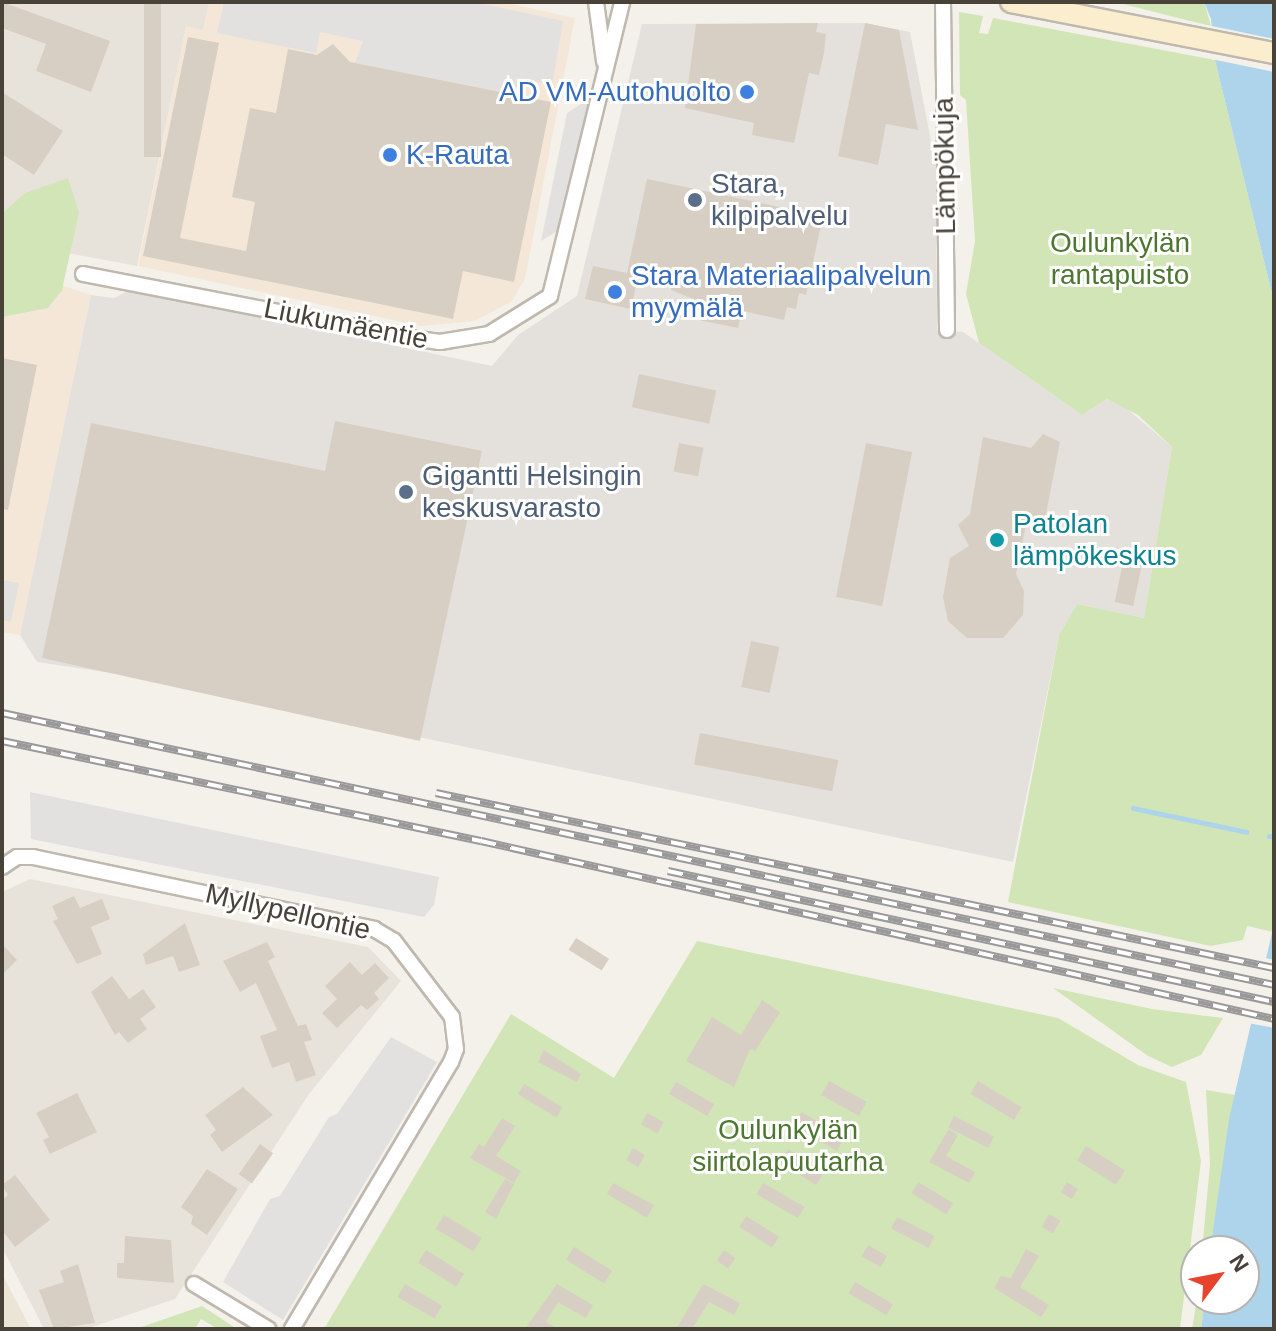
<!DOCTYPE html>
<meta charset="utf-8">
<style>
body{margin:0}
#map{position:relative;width:1276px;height:1331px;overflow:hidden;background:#f4f1eb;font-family:Helvetica,sans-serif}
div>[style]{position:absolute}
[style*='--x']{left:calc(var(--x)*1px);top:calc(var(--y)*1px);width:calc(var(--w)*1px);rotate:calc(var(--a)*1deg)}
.residential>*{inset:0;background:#e8e3da}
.commercial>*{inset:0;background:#f4e7d8}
.industrial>*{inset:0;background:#e4e0dc}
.education>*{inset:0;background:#ece5d6}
.green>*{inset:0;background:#d2e5b7}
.parking>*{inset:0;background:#e3e1df}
.water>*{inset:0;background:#add4eb}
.pier>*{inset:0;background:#f4f1eb}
.stream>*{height:5px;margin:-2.5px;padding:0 2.5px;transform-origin:2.5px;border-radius:2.5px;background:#add4eb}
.building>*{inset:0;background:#d8cfc4;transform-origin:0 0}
.roads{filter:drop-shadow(2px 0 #bfb8ae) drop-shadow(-2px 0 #bfb8ae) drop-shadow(0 2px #bfb8ae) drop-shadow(0 -2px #bfb8ae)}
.street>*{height:14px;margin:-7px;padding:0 7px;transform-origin:7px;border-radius:7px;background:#fff}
.secondary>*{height:20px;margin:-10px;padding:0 10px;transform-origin:10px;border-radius:10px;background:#fbeecf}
.rail>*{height:8px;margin-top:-4px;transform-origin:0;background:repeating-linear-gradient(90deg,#fff 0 15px,#999 0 30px);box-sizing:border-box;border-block:2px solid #999}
.dots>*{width:22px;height:22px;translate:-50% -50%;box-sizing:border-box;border:4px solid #fff;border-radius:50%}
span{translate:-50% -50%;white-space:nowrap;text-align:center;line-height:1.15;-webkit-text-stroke:6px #fff;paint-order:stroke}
.shop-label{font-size:28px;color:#366cbe}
.right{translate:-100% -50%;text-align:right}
.left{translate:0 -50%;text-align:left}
.street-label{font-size:28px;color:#484239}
.service-label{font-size:28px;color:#4e5e75}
.park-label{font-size:28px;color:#4d7630}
.culture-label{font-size:28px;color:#0d838f}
.frame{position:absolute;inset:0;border:4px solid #484239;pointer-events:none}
.north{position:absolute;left:1180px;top:1235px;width:80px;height:80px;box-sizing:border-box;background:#fff;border:2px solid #b6b3b0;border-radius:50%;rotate:58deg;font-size:22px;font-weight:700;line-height:32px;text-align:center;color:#484239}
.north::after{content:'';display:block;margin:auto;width:28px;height:36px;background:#e9422d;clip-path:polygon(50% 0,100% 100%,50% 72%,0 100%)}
</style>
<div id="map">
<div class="residential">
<div style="clip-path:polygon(2px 2px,209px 2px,203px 31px,186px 27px,137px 266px,67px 253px,2px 291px)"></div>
<div style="clip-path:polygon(30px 879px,368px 947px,401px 981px,309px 1094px,175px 1299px,86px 1329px,44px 1329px,2px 1247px,2px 892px)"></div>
</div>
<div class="commercial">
<div style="clip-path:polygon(209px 2px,502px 2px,575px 18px,525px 279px,511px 302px,474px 321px,421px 326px,138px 266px,186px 26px,203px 30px)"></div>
<div style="clip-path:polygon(59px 284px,91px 295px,20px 635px,2px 632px,2px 291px)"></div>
</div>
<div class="industrial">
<div style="clip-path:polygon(865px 23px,910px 32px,936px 167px,937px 330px,963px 332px,1082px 415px,1107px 399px,1126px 408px,1172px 447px,1144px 618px,1077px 604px,1059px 635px,1013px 862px,118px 674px,37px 662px,20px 635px,91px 295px,114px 298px,130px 290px,492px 366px,518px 335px,577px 296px,642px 24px)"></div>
</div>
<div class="education">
<div style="clip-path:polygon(2px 1274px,31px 1329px,2px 1329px)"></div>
</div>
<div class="green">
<div style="clip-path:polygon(1115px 2px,1204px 2px,1211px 26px,1186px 20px)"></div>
<div style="clip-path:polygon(959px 12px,983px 16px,979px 33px,988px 34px,993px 18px,1215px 60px,1274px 302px,1273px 932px,1247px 926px,1243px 940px,1211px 946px,1008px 902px,1059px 635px,1077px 604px,1144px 618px,1172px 447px,1138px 415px,1107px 399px,1082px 415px,979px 343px,966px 294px,975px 241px,966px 100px,960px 95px)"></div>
<div style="clip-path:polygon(68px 178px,79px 213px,62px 290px,48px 308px,2px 317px,2px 214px,25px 193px)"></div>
<div style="clip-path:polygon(697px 941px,1058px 1018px,1138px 1065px,1186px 1082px,1201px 1161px,1180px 1329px,324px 1329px,511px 1014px,614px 1078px)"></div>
<div style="clip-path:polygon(1053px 988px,1152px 1009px,1223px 1018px,1201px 1055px,1172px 1067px,1148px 1056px)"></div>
<div style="clip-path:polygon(1206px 1090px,1235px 1095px,1210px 1251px,1202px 1251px,1210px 1164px)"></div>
<div style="clip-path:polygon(1197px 1299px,1205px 1299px,1201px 1329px,1192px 1329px)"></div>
<div style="clip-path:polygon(202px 1306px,237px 1329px,218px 1329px,201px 1319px,195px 1329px,136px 1329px)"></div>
</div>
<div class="parking">
<div style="clip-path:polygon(224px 2px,474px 2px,563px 21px,552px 85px,519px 78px,514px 94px,355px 63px,363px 41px,320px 32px,316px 53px,217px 33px)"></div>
<div style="clip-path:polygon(584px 102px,595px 104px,568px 234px,556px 232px,541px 241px,567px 113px)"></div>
<div style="clip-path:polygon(2px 580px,19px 583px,11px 622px,2px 620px)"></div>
<div style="clip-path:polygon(30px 792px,439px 877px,434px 905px,424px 917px,31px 839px)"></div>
<div style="clip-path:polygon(391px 1037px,437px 1062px,283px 1320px,223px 1282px,270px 1199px,280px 1196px,329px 1117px,337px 1114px)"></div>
</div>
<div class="water">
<div style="clip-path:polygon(1204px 2px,1274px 2px,1274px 302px,1215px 60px,1211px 19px)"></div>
<div style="clip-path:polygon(1274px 924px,1274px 1329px,1201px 1329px,1205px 1299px,1244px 1299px,1244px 1251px,1210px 1251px,1229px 1119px)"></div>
</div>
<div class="pier">
<div style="clip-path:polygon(1207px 25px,1274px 39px,1274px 72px,1211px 59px)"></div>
<div style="clip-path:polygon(1262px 957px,1274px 960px,1274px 1028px,1248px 1023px)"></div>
</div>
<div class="stream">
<div style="--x:1133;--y:808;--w:116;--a:11.9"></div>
<div style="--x:1269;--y:836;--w:5;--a:11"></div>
</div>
<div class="building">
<div style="clip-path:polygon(2px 2px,110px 41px,91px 92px,36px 71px,46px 44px,2px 28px)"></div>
<div style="left:144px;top:2px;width:17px;height:155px"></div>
<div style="clip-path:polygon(818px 23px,816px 32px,826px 34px,824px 53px,819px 75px,809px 73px,794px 143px,752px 135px,754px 123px,685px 108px,696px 24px)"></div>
<div style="clip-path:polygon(865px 23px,899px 30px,918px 130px,886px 124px,878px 165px,838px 156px)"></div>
<div style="clip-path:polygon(188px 37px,219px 43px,180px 238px,246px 251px,255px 202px,232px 197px,250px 108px,276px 113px,288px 49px,317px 55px,333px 44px,350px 62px,551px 102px,514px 282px,463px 271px,453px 319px,143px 256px)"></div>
<div style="clip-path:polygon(2px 92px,63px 131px,34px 175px,2px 154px)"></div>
<div style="clip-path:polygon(647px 179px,823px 216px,806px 295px,799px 293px,796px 309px,787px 307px,784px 320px,742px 311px,738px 328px,694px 319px,698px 301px,671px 290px,672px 283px,629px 274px,638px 276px,631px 309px,585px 299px,593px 266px,627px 273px)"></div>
<div style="clip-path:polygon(2px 358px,37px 365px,8px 510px,2px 509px)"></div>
<div style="left:639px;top:374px;width:79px;height:34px;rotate:12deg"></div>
<div style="clip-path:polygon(335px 421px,482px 451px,420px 741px,42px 658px,91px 423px,325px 471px)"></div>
<div style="clip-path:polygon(1043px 434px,1060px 442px,1043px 529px,1026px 525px,1016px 574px,1024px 591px,1023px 615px,1003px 638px,967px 638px,948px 621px,943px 597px,950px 558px,969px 546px,958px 525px,970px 514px,983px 437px,1031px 448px)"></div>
<div style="left:679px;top:443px;width:25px;height:29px;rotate:11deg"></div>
<div style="left:866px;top:443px;width:47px;height:157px;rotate:11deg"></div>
<div style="left:1124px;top:558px;width:19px;height:45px;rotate:12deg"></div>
<div style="left:751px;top:641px;width:29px;height:47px;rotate:12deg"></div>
<div style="left:700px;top:733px;width:141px;height:32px;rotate:11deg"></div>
<div style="clip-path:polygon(74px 896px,80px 908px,102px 899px,110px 919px,91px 927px,102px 954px,77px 964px,53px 921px,58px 919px,52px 906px)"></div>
<div style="clip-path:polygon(185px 923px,200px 965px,179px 972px,173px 956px,146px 965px,143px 954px)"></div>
<div style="left:576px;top:938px;width:39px;height:14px;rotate:32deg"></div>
<div style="clip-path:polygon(267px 942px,275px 957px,268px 961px,298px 1026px,306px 1024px,312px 1040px,304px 1042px,316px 1075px,296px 1082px,289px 1062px,272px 1068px,260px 1036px,277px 1030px,256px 983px,240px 992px,223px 961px)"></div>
<div style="clip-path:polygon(2px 944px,17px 960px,2px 975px)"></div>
<div style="clip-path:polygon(350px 962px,362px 975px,375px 963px,389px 978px,374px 993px,379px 999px,367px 1010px,361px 1005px,337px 1028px,322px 1013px,337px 999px,325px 986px)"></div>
<div style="clip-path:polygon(112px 976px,129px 999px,143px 989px,156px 1007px,140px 1019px,147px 1029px,128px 1043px,119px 1032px,115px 1035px,91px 992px)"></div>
<div style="clip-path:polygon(762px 1000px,780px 1012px,755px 1051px,750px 1049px,734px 1087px,686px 1061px,712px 1017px,741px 1035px)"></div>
<div style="clip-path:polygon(544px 1050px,581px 1074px,577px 1082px,538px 1062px)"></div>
<div style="left:829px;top:1081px;width:43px;height:16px;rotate:29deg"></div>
<div style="left:978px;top:1081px;width:51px;height:15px;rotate:31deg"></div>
<div style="left:676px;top:1082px;width:44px;height:14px;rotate:30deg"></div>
<div style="left:524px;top:1084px;width:45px;height:12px;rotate:31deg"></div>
<div style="clip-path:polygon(243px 1087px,273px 1115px,222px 1152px,210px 1135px,216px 1130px,205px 1115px)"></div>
<div style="clip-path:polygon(77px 1093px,97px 1132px,50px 1154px,43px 1140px,49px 1137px,36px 1113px)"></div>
<div style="clip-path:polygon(802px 1112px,844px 1138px,837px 1151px,800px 1130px,795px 1122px)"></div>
<div style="left:647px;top:1113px;width:19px;height:13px;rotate:28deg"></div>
<div style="left:954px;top:1116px;width:45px;height:13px;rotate:27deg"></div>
<div style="clip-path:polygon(502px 1118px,515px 1126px,496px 1156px,521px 1171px,514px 1183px,470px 1158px,479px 1144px,484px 1147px)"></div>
<div style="clip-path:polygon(949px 1129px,958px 1135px,946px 1156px,975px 1172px,969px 1183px,929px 1162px)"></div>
<div style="left:260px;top:1144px;width:16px;height:37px;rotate:35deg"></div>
<div style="left:1086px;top:1146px;width:46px;height:17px;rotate:32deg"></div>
<div style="left:633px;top:1148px;width:14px;height:14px;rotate:30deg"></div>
<div style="left:788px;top:1149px;width:43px;height:15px;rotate:33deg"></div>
<div style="clip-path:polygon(207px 1169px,238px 1189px,207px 1235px,191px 1224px,193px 1216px,181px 1207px)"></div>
<div style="clip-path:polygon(15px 1175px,50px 1220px,15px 1247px,2px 1230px,2px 1200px,8px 1195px,2px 1185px)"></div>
<div style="clip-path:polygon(505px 1179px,514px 1184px,496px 1219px,485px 1212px)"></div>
<div style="left:918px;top:1182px;width:41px;height:13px;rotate:31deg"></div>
<div style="left:1067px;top:1182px;width:13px;height:12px;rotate:32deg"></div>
<div style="clip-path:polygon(613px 1183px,654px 1205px,647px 1218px,607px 1194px)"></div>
<div style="left:763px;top:1183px;width:48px;height:13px;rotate:30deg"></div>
<div style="left:1049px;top:1214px;width:13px;height:15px;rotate:29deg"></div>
<div style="left:444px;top:1215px;width:44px;height:16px;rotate:31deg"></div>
<div style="left:746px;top:1216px;width:39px;height:13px;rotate:32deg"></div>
<div style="left:897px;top:1217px;width:42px;height:13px;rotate:27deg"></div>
<div style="clip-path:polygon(125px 1236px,171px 1240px,174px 1283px,117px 1278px,117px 1263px,124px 1263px)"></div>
<div style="left:868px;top:1245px;width:22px;height:13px;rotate:30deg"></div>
<div style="left:574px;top:1247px;width:45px;height:15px;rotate:32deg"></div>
<div style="clip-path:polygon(1026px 1249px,1039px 1256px,1020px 1287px,1049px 1305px,1041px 1317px,994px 1288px,1001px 1276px,1011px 1278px)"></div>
<div style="left:426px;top:1250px;width:45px;height:15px;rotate:32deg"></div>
<div style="left:724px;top:1250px;width:14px;height:13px;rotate:34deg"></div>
<div style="clip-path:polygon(78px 1264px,95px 1323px,54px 1329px,39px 1290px,64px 1282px,60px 1271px)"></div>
<div style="left:855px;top:1282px;width:44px;height:13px;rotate:30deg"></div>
<div style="left:405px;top:1284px;width:43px;height:15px;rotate:30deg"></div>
<div style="clip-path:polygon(557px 1284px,593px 1305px,586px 1318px,558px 1302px,546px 1322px,558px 1329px,525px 1329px)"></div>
<div style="clip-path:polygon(703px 1284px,740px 1303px,734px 1315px,709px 1302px,692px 1329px,676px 1329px)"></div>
</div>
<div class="roads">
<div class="street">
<div style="--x:596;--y:2;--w:60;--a:82.3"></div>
<div style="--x:943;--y:2;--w:328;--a:89.3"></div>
<div style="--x:83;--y:274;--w:334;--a:11"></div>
<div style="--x:411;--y:338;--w:29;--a:8"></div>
<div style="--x:440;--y:342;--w:50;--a:-9.3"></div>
<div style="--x:489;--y:334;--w:72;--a:-31.9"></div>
<div style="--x:550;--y:296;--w:303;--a:-76.2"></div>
<div style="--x:2;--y:867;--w:18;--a:-34"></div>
<div style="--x:17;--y:857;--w:16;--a:0"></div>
<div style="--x:33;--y:857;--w:349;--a:11.9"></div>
<div style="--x:374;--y:929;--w:23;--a:31"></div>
<div style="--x:394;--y:941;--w:96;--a:52.7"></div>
<div style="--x:452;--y:1017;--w:32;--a:83"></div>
<div style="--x:456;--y:1049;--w:14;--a:111"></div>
<div style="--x:451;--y:1062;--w:311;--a:120.8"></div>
<div style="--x:194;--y:1284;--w:87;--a:31.3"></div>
</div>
<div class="secondary">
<div style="--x:1011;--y:2;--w:268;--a:11"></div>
</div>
</div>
<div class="rail">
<div style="--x:2;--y:713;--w:1301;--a:12.07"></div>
<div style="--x:2;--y:741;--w:489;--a:11.8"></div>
<div style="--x:481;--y:841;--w:813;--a:12.65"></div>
<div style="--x:436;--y:793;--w:856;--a:11.8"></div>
<div style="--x:668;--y:871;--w:620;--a:12.2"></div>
</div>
<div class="dots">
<div style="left:747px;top:92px;background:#3f7fe0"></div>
<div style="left:390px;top:155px;background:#3f7fe0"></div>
<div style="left:695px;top:200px;background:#5c6f8a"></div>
<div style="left:615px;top:292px;background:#3f7fe0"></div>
<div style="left:406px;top:492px;background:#5c6f8a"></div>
<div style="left:997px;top:540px;background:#0f9aa8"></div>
</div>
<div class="shop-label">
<span class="right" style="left:731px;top:92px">AD VM-Autohuolto</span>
<span class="left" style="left:406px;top:155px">K-Rauta</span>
<span class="left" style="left:631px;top:292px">Stara Materiaalipalvelun<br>myymälä</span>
</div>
<div class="street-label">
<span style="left:945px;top:166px;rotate:-91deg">Lämpökuja</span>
<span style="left:346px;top:324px;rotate:11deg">Liukumäentie</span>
<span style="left:288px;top:912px;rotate:13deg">Myllypellontie</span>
</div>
<div class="service-label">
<span class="left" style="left:711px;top:200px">Stara,<br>kilpipalvelu</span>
<span class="left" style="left:422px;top:492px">Gigantti Helsingin<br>keskusvarasto</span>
</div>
<div class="park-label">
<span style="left:1120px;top:259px">Oulunkylän<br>rantapuisto</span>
<span style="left:788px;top:1146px">Oulunkylän<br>siirtolapuutarha</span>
</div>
<div class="culture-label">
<span class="left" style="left:1013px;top:540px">Patolan<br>lämpökeskus</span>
</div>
<div class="frame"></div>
<div class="north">N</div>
</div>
